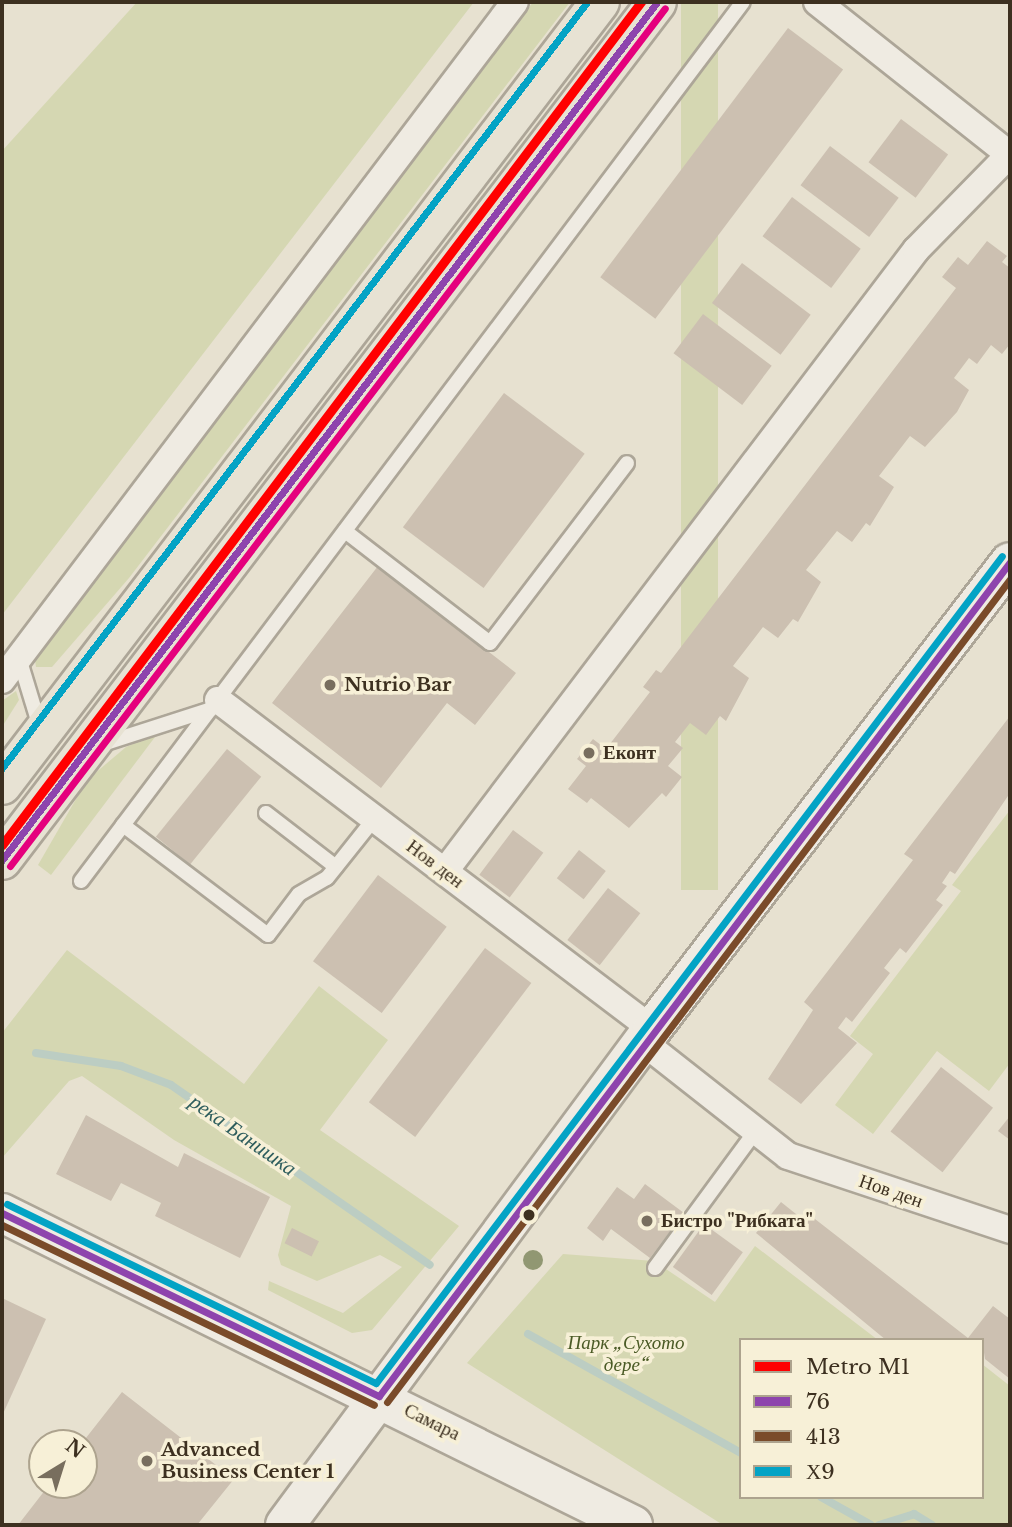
<!DOCTYPE html>
<meta charset="utf-8">
<style>
body{margin:0}
#map{position:relative;width:1012px;height:1527px;overflow:hidden;background:#e7e1d0;font-family:"Libre Baskerville",serif}
div>[style]{position:absolute}
[style*='--x']{left:calc(var(--x)*1px);top:calc(var(--y)*1px);width:calc(var(--w)*1px);rotate:calc(var(--a)*1deg)}
.green>*{inset:0;background:#d5d7b2;transform-origin:0 0}
.stream>*{height:8px;margin:-4px;padding:0 4px;transform-origin:4px;border-radius:4px;background:#bccdc3}
.building>*{inset:0;background:#ccc0b1;transform-origin:0 0}
.roads{filter:drop-shadow(2px 0 #ada698) drop-shadow(-2px 0 #ada698) drop-shadow(0 2px #ada698) drop-shadow(0 -2px #ada698)}
.lane>*{height:14px;margin:-7px;padding:0 7px;transform-origin:7px;border-radius:7px;background:#efebe2}
.street>*{height:26px;margin:-13px;padding:0 13px;transform-origin:13px;border-radius:13px;background:#efebe2}
.secondary>*{height:38px;margin:-19px;padding:0 19px;transform-origin:19px;border-radius:19px;background:#efebe2}
.primary>*{height:38px;margin:-19px;padding:0 19px;transform-origin:19px;border-radius:19px;background:#e7e2d3}
.bus-1>*{height:7px;margin:-3.5px;padding:0 3.5px;transform-origin:3.5px;border-radius:3.5px;background:#8e44ad}
.bus-2>*{height:7px;margin:-3.5px;padding:0 3.5px;transform-origin:3.5px;border-radius:3.5px;background:#7a4b2a}
.bus-3>*{height:7px;margin:-3.5px;padding:0 3.5px;transform-origin:3.5px;border-radius:3.5px;background:#03a3c5}
.bus-4>*{height:7px;margin:-3.5px;padding:0 3.5px;transform-origin:3.5px;border-radius:3.5px;background:#e5007d}
.metro-1>*{height:9px;margin:-4.5px;padding:0 4.5px;transform-origin:4.5px;border-radius:4.5px;background:#f00}
.trees>*{width:20px;height:20px;margin:-10px;border-radius:50%;background:#919772}
.dots>*{width:19px;height:19px;translate:-50% -50%;box-sizing:border-box;border:4px solid #f7f0d7;border-radius:50%}
span{translate:-50% -50%;white-space:nowrap;text-align:center;line-height:1.15;-webkit-text-stroke:7px #f7f0d7;paint-order:stroke}
.poi-label{font-size:19px;color:#3d3020;font-weight:700}
.left{translate:0 -50%;text-align:left}
.street-label{font-size:19px;color:#3d3020}
.park-label{font-size:19px;color:#4a5a25;font-style:italic}
.water-label{font-size:21px;color:#2e5d5d;font-style:italic}
.frame{position:absolute;inset:0;border:4px solid #3d3020;pointer-events:none}
.legend{position:absolute;left:739px;top:1338px;width:245px;height:161px;box-sizing:border-box;background:#f7f0d7;border:2px solid #ada38e;margin:0;padding:9px 12px;list-style:none;font-size:21px;color:#3d3020}
.legend li{display:flex;align-items:center;gap:14px;height:35px}
.legend b{width:35px;border:2px solid #ada38e}
.north{position:absolute;left:28px;top:1429px;width:70px;height:70px;box-sizing:border-box;background:#f7f0d7;border:2px solid #ada38e;border-radius:50%;rotate:38deg;font-size:19px;font-weight:700;line-height:28px;text-align:center;color:#3d3020}
.north::after{content:'';display:block;margin:auto;width:24px;height:32px;background:#786e5e;clip-path:polygon(50% 0,100% 100%,50% 72%,0 100%)}
</style>
<div id="map">
<div class="green">
<div style="clip-path:polygon(137px 2px,474px 2px,2px 615px,2px 151px)"></div>
<div style="clip-path:polygon(533px 2px,570px 2px,129px 578px,52px 667px,36px 667px,35px 660px,91px 582px)"></div>
<div style="left:681px;top:2px;width:37px;height:888px"></div>
<div style="clip-path:polygon(16px 691px,19px 700px,2px 727px,2px 701px)"></div>
<div style="clip-path:polygon(158px 733px,51px 875px,38px 865px,87px 780px,126px 747px)"></div>
<div style="clip-path:polygon(1010px 810px,1010px 1063px,989px 1091px,937px 1051px,873px 1134px,835px 1105px,873px 1054px,850px 1036px,961px 891px,952px 885px)"></div>
<div style="clip-path:polygon(67px 950px,244px 1084px,319px 986px,388px 1040px,320px 1130px,459px 1226px,372px 1330px,352px 1333px,268px 1290px,269px 1281px,343px 1313px,402px 1267px,380px 1255px,317px 1281px,281px 1265px,278px 1255px,291px 1206px,174px 1140px,82px 1076px,69px 1081px,2px 1158px,2px 1033px)"></div>
<div style="clip-path:polygon(755px 1246px,878px 1340px,741px 1340px,741px 1497px,982px 1497px,982px 1364px,1010px 1386px,1010px 1525px,723px 1525px,467px 1363px,563px 1254px,654px 1261px,715px 1302px)"></div>
</div>
<div class="stream">
<div style="--x:36;--y:1053;--w:86;--a:8.7"></div>
<div style="--x:121;--y:1066;--w:53;--a:20.8"></div>
<div style="--x:171;--y:1085;--w:315;--a:34.8"></div>
<div style="--x:528;--y:1334;--w:244;--a:29.2"></div>
<div style="--x:821;--y:1497;--w:57;--a:29.2"></div>
<div style="--x:879;--y:1525;--w:37;--a:-17"></div>
<div style="--x:914;--y:1514;--w:21;--a:31"></div>
</div>
<div class="building">
<div style="left:788px;top:28px;width:69px;height:312px;rotate:37deg"></div>
<div style="left:901px;top:119px;width:59px;height:54px;rotate:37deg"></div>
<div style="left:830px;top:146px;width:86px;height:49px;rotate:37deg"></div>
<div style="left:792px;top:197px;width:86px;height:49px;rotate:37deg"></div>
<div style="clip-path:polygon(987px 241px,1007px 256px,1002px 262px,1010px 268px,1010px 344px,1002px 354px,991px 345px,977px 364px,969px 358px,954px 378px,969px 390px,957px 412px,925px 447px,910px 436px,879px 476px,894px 487px,870px 526px,866px 523px,852px 542px,837px 531px,806px 570px,821px 582px,798px 622px,793px 619px,778px 638px,763px 627px,733px 666px,749px 678px,726px 721px,720px 716px,706px 735px,690px 723px,675px 742px,683px 748px,668px 766px,682px 777px,666px 797px,662px 793px,629px 828px,591px 798px,587px 803px,568px 789px,586px 766px,577px 759px,593px 739px,606px 749px,650px 692px,643px 687px,656px 670px,661px 673px,956px 288px,942px 277px,958px 257px,968px 265px)"></div>
<div style="left:742px;top:263px;width:86px;height:50px;rotate:37deg"></div>
<div style="left:703px;top:314px;width:86px;height:49px;rotate:37deg"></div>
<div style="left:504px;top:393px;width:101px;height:168px;rotate:37deg"></div>
<div style="clip-path:polygon(378px 566px,516px 673px,475px 725px,447px 703px,381px 788px,272px 703px)"></div>
<div style="clip-path:polygon(1010px 716px,1010px 793px,955px 874px,950px 871px,942px 883px,947px 886px,936px 900px,943px 905px,906px 953px,900px 948px,884px 968px,890px 973px,852px 1022px,846px 1017px,838px 1028px,857px 1043px,801px 1104px,768px 1079px,813px 1010px,804px 1002px,913px 860px,904px 854px)"></div>
<div style="left:227px;top:749px;width:44px;height:113px;rotate:39deg"></div>
<div style="left:513px;top:830px;width:38px;height:56px;rotate:37deg"></div>
<div style="left:579px;top:850px;width:34px;height:36px;rotate:38deg"></div>
<div style="left:378px;top:875px;width:86px;height:108px;rotate:37deg"></div>
<div style="left:608px;top:888px;width:41px;height:66px;rotate:38deg"></div>
<div style="left:485px;top:948px;width:58px;height:193px;rotate:37deg"></div>
<div style="left:941px;top:1067px;width:66px;height:82px;rotate:38deg"></div>
<div style="clip-path:polygon(86px 1115px,178px 1167px,184px 1153px,270px 1197px,240px 1258px,155px 1216px,161px 1203px,121px 1183px,111px 1201px,56px 1174px)"></div>
<div style="clip-path:polygon(1010px 1116px,1010px 1140px,998px 1131px)"></div>
<div style="clip-path:polygon(645px 1184px,684px 1213px,650px 1258px,611px 1229px,603px 1241px,587px 1228px,617px 1187px,634px 1199px)"></div>
<div style="clip-path:polygon(781px 1202px,801px 1218px,806px 1212px,968px 1338px,993px 1306px,1010px 1319px,1010px 1379px,985px 1359px,982px 1340px,886px 1340px,756px 1233px)"></div>
<div style="left:704px;top:1224px;width:48px;height:53px;rotate:36deg"></div>
<div style="left:292px;top:1228px;width:30px;height:17px;rotate:26deg"></div>
<div style="clip-path:polygon(2px 1298px,46px 1319px,2px 1416px)"></div>
<div style="clip-path:polygon(122px 1392px,234px 1479px,197px 1525px,18px 1525px,49px 1485px,84px 1485px,82px 1443px)"></div>
</div>
<div class="roads">
<div class="lane">
<div style="--x:345;--y:531;--w:183;--a:37.7"></div>
<div style="--x:490;--y:643;--w:226;--a:-52.7"></div>
<div style="--x:19;--y:658;--w:72;--a:73.1"></div>
<div style="--x:106;--y:743;--w:110;--a:-17.9"></div>
<div style="--x:266;--y:813;--w:88;--a:37.6"></div>
<div style="--x:123;--y:825;--w:182;--a:37.2"></div>
<div style="--x:268;--y:935;--w:51;--a:-52.9"></div>
<div style="--x:299;--y:894;--w:32;--a:-30"></div>
<div style="--x:327;--y:878;--w:75;--a:-51.5"></div>
<div style="--x:81;--y:881;--w:1100;--a:-53.02"></div>
<div style="--x:655;--y:1268;--w:167;--a:-53.7"></div>
</div>
<div class="street">
<div style="--x:817;--y:2;--w:246;--a:38.4"></div>
<div style="--x:2;--y:680;--w:850;--a:-52.89"></div>
<div style="--x:218;--y:700;--w:545;--a:37.16"></div>
<div style="--x:445;--y:871;--w:779;--a:-52.82"></div>
<div style="--x:916;--y:250;--w:134;--a:-45.6"></div>
<div style="--x:643;--y:1042;--w:184;--a:38.2"></div>
<div style="--x:788;--y:1156;--w:234;--a:18.4"></div>
</div>
<div class="secondary">
<div style="--x:2;--y:1213;--w:704;--a:26.31"></div>
<div style="--x:285;--y:1525;--w:617;--a:-53.5"></div>
<div style="--x:652;--y:1029;--w:588;--a:-52.53"></div>
</div>
<div class="primary">
<div style="--x:2;--y:785;--w:985;--a:-52.63"></div>
<div style="--x:2;--y:860;--w:1079;--a:-52.64"></div>
</div>
</div>
<div class="bus-1">
<div style="--x:2;--y:860;--w:1079;--a:-52.64"></div>
<div style="--x:2;--y:1213;--w:419;--a:25.9"></div>
<div style="--x:379;--y:1396;--w:1046;--a:-52.89"></div>
</div>
<div class="bus-2">
<div style="--x:2;--y:1225;--w:413;--a:25.8"></div>
<div style="--x:387;--y:1402;--w:1032;--a:-52.87"></div>
</div>
<div class="bus-3">
<div style="--x:2;--y:768;--w:964;--a:-52.63"></div>
<div style="--x:7;--y:1204;--w:410;--a:25.9"></div>
<div style="--x:376;--y:1383;--w:1037;--a:-52.88"></div>
</div>
<div class="bus-4">
<div style="--x:10;--y:866;--w:1079;--a:-52.64"></div>
</div>
<div class="metro-1">
<div style="--x:2;--y:845;--w:1058;--a:-52.84"></div>
</div>
<div class="trees">
<div style="left:533px;top:1260px"></div>
</div>
<div class="dots">
<div style="left:330px;top:685px;background:#786e5e"></div>
<div style="left:589px;top:753px;background:#786e5e"></div>
<div style="left:529px;top:1215px;background:#3d3020"></div>
<div style="left:647px;top:1221px;background:#786e5e"></div>
<div style="left:147px;top:1461px;background:#786e5e"></div>
</div>
<div class="poi-label">
<span class="left" style="left:344px;top:685px">Nutrio Bar</span>
<span class="left" style="left:603px;top:753px">Еконт</span>
<span class="left" style="left:661px;top:1221px">Бистро "Рибката"</span>
<span class="left" style="left:161px;top:1461px">Advanced<br>Business Center 1</span>
</div>
<div class="street-label">
<span style="left:435px;top:864px;rotate:37deg">Нов ден</span>
<span style="left:891px;top:1191px;rotate:19deg">Нов ден</span>
<span style="left:432px;top:1422px;rotate:26deg">Самара</span>
</div>
<div class="park-label">
<span style="left:626px;top:1354px">Парк „Сухото<br>дере“</span>
</div>
<div class="water-label">
<span style="left:243px;top:1135px;rotate:35deg">река Банишка</span>
</div>
<div class="frame"></div>
<ul class="legend">
<li><b style="height:9px;background:#f00"></b>Metro M1</li>
<li><b style="height:9px;background:#8e44ad"></b>76</li>
<li><b style="height:9px;background:#7a4b2a"></b>413</li>
<li><b style="height:9px;background:#03a3c5"></b>Х9</li>
</ul>
<div class="north">N</div>
</div>
